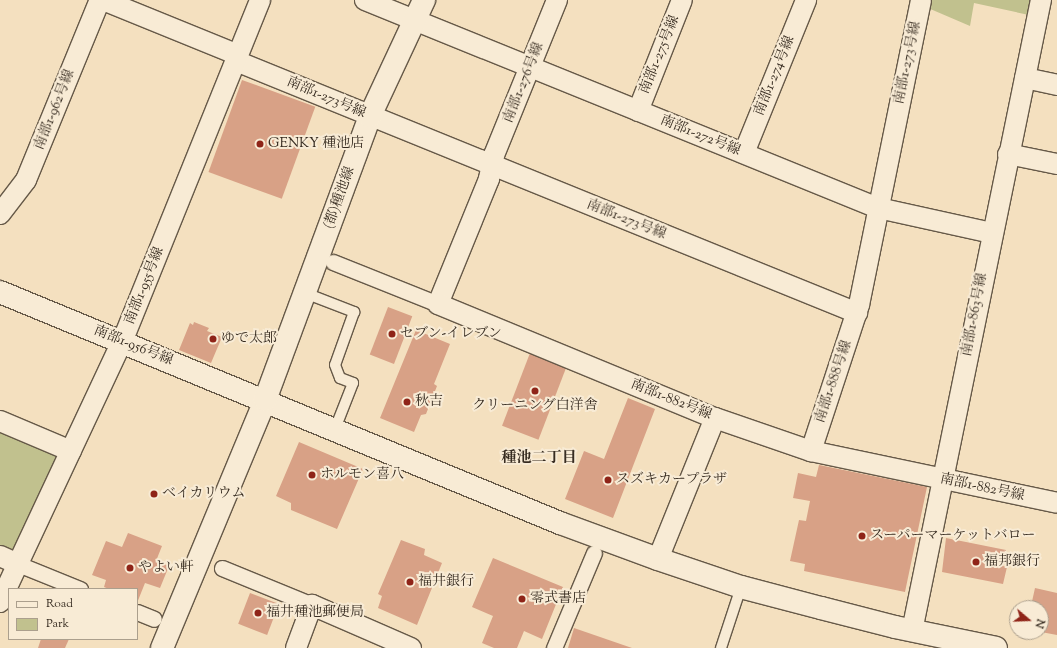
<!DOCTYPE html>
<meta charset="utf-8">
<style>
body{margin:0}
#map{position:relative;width:1057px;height:648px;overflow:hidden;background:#f4e0bf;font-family:"Sorts Mill Goudy","Noto Serif JP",serif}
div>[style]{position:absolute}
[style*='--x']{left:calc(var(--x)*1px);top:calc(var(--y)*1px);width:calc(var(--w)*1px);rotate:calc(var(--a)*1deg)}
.green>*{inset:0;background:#c1c18e}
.building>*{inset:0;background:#d8a186;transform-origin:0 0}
.roads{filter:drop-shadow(1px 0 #665948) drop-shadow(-1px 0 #665948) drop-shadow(0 1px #665948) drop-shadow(0 -1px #665948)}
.service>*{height:10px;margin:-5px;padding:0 5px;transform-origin:5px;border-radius:5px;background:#f8ebd5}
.pedestrian>*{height:15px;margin:-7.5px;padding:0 7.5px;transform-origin:7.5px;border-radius:7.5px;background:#f8ebd5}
.minor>*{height:20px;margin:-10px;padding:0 10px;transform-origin:10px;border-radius:10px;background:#f8ebd5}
.tertiary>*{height:22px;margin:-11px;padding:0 11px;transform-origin:11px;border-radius:11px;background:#f8ebd5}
.dots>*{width:11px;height:11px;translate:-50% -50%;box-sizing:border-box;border:2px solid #f8ebd5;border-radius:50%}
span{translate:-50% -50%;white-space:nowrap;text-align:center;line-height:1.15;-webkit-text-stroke:4px #f8ebd5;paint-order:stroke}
.street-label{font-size:14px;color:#372c21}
.poi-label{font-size:14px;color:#372c21}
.left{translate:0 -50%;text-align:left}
.neighbourhood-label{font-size:15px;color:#372c21;font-weight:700}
.legend{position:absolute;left:8px;top:588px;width:130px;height:52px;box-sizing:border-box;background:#f8ebd5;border:1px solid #ab9f8d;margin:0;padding:5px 7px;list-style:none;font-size:12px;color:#372c21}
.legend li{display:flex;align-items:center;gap:8px;height:20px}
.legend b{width:20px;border:1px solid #ab9f8d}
.north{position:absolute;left:1009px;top:600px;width:40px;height:40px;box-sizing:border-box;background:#f8ebd5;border:1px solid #ab9f8d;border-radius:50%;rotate:109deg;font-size:11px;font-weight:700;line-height:16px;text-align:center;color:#372c21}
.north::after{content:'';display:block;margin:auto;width:14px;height:18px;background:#8f2418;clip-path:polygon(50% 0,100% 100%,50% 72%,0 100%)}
</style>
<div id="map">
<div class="green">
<div style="clip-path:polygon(929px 0,1032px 0,1029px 15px,974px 3px,970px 26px,928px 8px)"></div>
<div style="clip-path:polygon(0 431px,55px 454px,58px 460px,17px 548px,9px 551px,0 548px)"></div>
</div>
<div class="building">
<div style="left:242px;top:80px;width:78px;height:98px;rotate:20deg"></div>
<div style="left:388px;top:307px;width:26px;height:51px;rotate:21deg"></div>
<div style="clip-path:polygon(194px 322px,209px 328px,207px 331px,222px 337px,211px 363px,179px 350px,190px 323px,193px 325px)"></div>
<div style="clip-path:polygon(416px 330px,450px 344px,434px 384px,437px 386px,426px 414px,421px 415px,414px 432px,380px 418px)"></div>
<div style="left:530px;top:353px;width:39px;height:78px;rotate:21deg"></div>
<div style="clip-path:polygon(628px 398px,655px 409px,613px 518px,565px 499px,584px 451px,604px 459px)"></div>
<div style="clip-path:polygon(299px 442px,363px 469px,337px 529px,291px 510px,291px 503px,276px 496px)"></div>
<div style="clip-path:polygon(819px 465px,927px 487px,905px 592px,804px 571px,805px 564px,790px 561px,799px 520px,806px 521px,810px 501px,793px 498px,798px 473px,816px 477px)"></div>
<div style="clip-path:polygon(128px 533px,162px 546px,156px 561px,169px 566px,160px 588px,145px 583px,137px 603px,137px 589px,109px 589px,104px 587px,106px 580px,92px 575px,106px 541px,122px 547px)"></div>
<div style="clip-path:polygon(946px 538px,1006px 550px,1003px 566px,1007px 567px,1003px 584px,942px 572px)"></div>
<div style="clip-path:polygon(401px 540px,425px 549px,424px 555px,442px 563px,417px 625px,378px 608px,382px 596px,378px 594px)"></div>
<div style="clip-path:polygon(493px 558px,563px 587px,542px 639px,524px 631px,517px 648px,494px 648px,482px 643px,493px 616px,472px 607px)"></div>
<div style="clip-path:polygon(1035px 588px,1057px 593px,1057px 635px,1041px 632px,1042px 609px,1031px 606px)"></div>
<div style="left:250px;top:593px;width:31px;height:33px;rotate:21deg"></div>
<div style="clip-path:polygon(574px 628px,632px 648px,568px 648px)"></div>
<div style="clip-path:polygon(41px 639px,69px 639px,65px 648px,38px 648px)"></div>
</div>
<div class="roads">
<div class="service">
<div style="--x:305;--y:293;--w:53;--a:21.2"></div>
<div style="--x:354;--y:312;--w:56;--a:109.7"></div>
<div style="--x:335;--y:365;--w:14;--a:69"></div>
<div style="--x:340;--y:378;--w:14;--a:21"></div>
<div style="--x:353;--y:383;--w:49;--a:111.4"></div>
<div style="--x:721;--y:648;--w:64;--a:-71.8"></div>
</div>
<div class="pedestrian">
<div style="--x:333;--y:262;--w:113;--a:21.8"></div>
<div style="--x:18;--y:564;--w:67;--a:22"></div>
<div style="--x:222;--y:568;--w:97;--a:22.3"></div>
<div style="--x:137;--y:612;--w:18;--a:22"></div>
<div style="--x:554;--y:648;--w:103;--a:-67.2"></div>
</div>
<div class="minor">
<div style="--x:103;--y:0;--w:138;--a:22.1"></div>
<div style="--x:231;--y:52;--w:15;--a:48"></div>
<div style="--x:241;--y:63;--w:665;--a:22.09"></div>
<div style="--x:365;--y:0;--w:554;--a:22.07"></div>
<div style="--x:878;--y:208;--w:117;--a:12.4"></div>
<div style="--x:557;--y:0;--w:167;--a:112.1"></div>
<div style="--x:494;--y:155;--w:25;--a:102"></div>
<div style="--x:489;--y:179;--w:135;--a:112.2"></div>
<div style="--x:438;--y:304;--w:300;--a:22.4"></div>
<div style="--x:715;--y:418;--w:102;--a:19"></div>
<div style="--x:811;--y:451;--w:251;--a:11.9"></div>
<div style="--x:1025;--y:78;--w:33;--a:12"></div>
<div style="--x:638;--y:111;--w:119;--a:-68.4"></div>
<div style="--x:744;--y:153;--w:165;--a:-67.9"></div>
<div style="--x:1008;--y:154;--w:50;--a:11.5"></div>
<div style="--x:0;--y:214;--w:43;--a:-52.6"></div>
<div style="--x:26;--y:180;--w:195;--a:-67.7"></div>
<div style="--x:0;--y:421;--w:77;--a:22.9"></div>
<div style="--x:811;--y:451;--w:154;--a:-71.8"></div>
<div style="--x:859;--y:305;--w:311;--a:-78.5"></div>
<div style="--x:0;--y:556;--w:20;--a:24"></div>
<div style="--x:658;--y:559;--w:152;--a:-68"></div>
<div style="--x:0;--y:602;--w:287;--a:-64.9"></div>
<div style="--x:122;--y:342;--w:369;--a:-68"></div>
<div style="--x:912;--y:631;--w:644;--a:-78.45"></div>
<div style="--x:296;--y:648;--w:46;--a:-69.6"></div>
<div style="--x:312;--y:605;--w:108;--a:23.5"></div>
</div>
<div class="tertiary">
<div style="--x:0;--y:292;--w:606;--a:22.42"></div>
<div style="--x:560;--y:523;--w:104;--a:20.2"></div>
<div style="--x:658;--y:559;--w:88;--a:18.6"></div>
<div style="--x:741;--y:587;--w:83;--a:14.7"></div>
<div style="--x:821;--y:608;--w:76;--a:14.4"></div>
<div style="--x:895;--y:627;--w:103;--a:11.7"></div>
<div style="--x:162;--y:648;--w:269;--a:-67.4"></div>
<div style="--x:265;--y:400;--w:303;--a:-69.7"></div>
<div style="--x:370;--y:116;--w:128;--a:-65"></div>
</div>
</div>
<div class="dots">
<div style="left:260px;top:144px;background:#8f2418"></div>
<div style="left:392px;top:334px;background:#8f2418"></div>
<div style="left:213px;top:339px;background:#8f2418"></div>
<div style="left:535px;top:391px;background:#8f2418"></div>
<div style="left:407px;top:402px;background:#8f2418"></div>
<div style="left:312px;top:475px;background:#8f2418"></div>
<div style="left:608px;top:480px;background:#8f2418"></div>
<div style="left:154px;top:494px;background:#8f2418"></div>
<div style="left:862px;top:536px;background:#8f2418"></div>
<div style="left:976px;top:562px;background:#8f2418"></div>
<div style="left:130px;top:568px;background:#8f2418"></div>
<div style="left:410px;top:582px;background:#8f2418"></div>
<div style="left:522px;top:599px;background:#8f2418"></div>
<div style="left:258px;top:613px;background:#8f2418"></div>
</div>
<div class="street-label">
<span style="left:660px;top:55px;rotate:-68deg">南部1-275号線</span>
<span style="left:908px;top:63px;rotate:-78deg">南部1-273号線</span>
<span style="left:775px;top:76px;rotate:-68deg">南部1-274号線</span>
<span style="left:524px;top:83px;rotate:-68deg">南部1-276号線</span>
<span style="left:326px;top:98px;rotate:23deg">南部1-273号線</span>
<span style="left:55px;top:110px;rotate:-68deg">南部1-962号線</span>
<span style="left:700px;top:136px;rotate:22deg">南部1-272号線</span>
<span style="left:340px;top:198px;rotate:-70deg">(都)種池線</span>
<span style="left:626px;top:220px;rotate:22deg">南部1-273号線</span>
<span style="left:145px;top:286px;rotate:-68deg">南部1-955号線</span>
<span style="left:975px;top:315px;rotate:-79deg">南部1-863号線</span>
<span style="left:133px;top:346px;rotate:22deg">南部1-956号線</span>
<span style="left:834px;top:382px;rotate:-71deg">南部1-888号線</span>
<span style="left:671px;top:400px;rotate:22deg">南部1-882号線</span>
<span style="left:982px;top:488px;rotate:12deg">南部1-882号線</span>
</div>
<div class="poi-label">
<span class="left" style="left:268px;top:144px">GENKY 種池店</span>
<span class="left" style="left:400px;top:334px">セブン-イレブン</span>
<span class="left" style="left:221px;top:339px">ゆで太郎</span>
<span class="left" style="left:415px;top:402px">秋吉</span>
<span style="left:535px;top:406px">クリーニング白洋舎</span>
<span class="left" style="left:320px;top:475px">ホルモン喜八</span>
<span class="left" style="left:616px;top:480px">スズキカープラザ</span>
<span class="left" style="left:162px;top:494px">ベイカリウム</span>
<span class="left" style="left:870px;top:536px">スーパーマーケットバロー</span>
<span class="left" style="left:984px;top:562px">福邦銀行</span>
<span class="left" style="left:138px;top:568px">やよい軒</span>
<span class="left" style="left:418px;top:582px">福井銀行</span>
<span class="left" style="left:530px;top:599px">零式書店</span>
<span class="left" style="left:266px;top:613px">福井種池郵便局</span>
</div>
<div class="neighbourhood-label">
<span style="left:539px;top:459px">種池二丁目</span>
</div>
<ul class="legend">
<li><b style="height:5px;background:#f8ebd5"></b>Road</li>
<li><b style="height:11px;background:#c1c18e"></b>Park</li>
</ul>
<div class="north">N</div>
</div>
